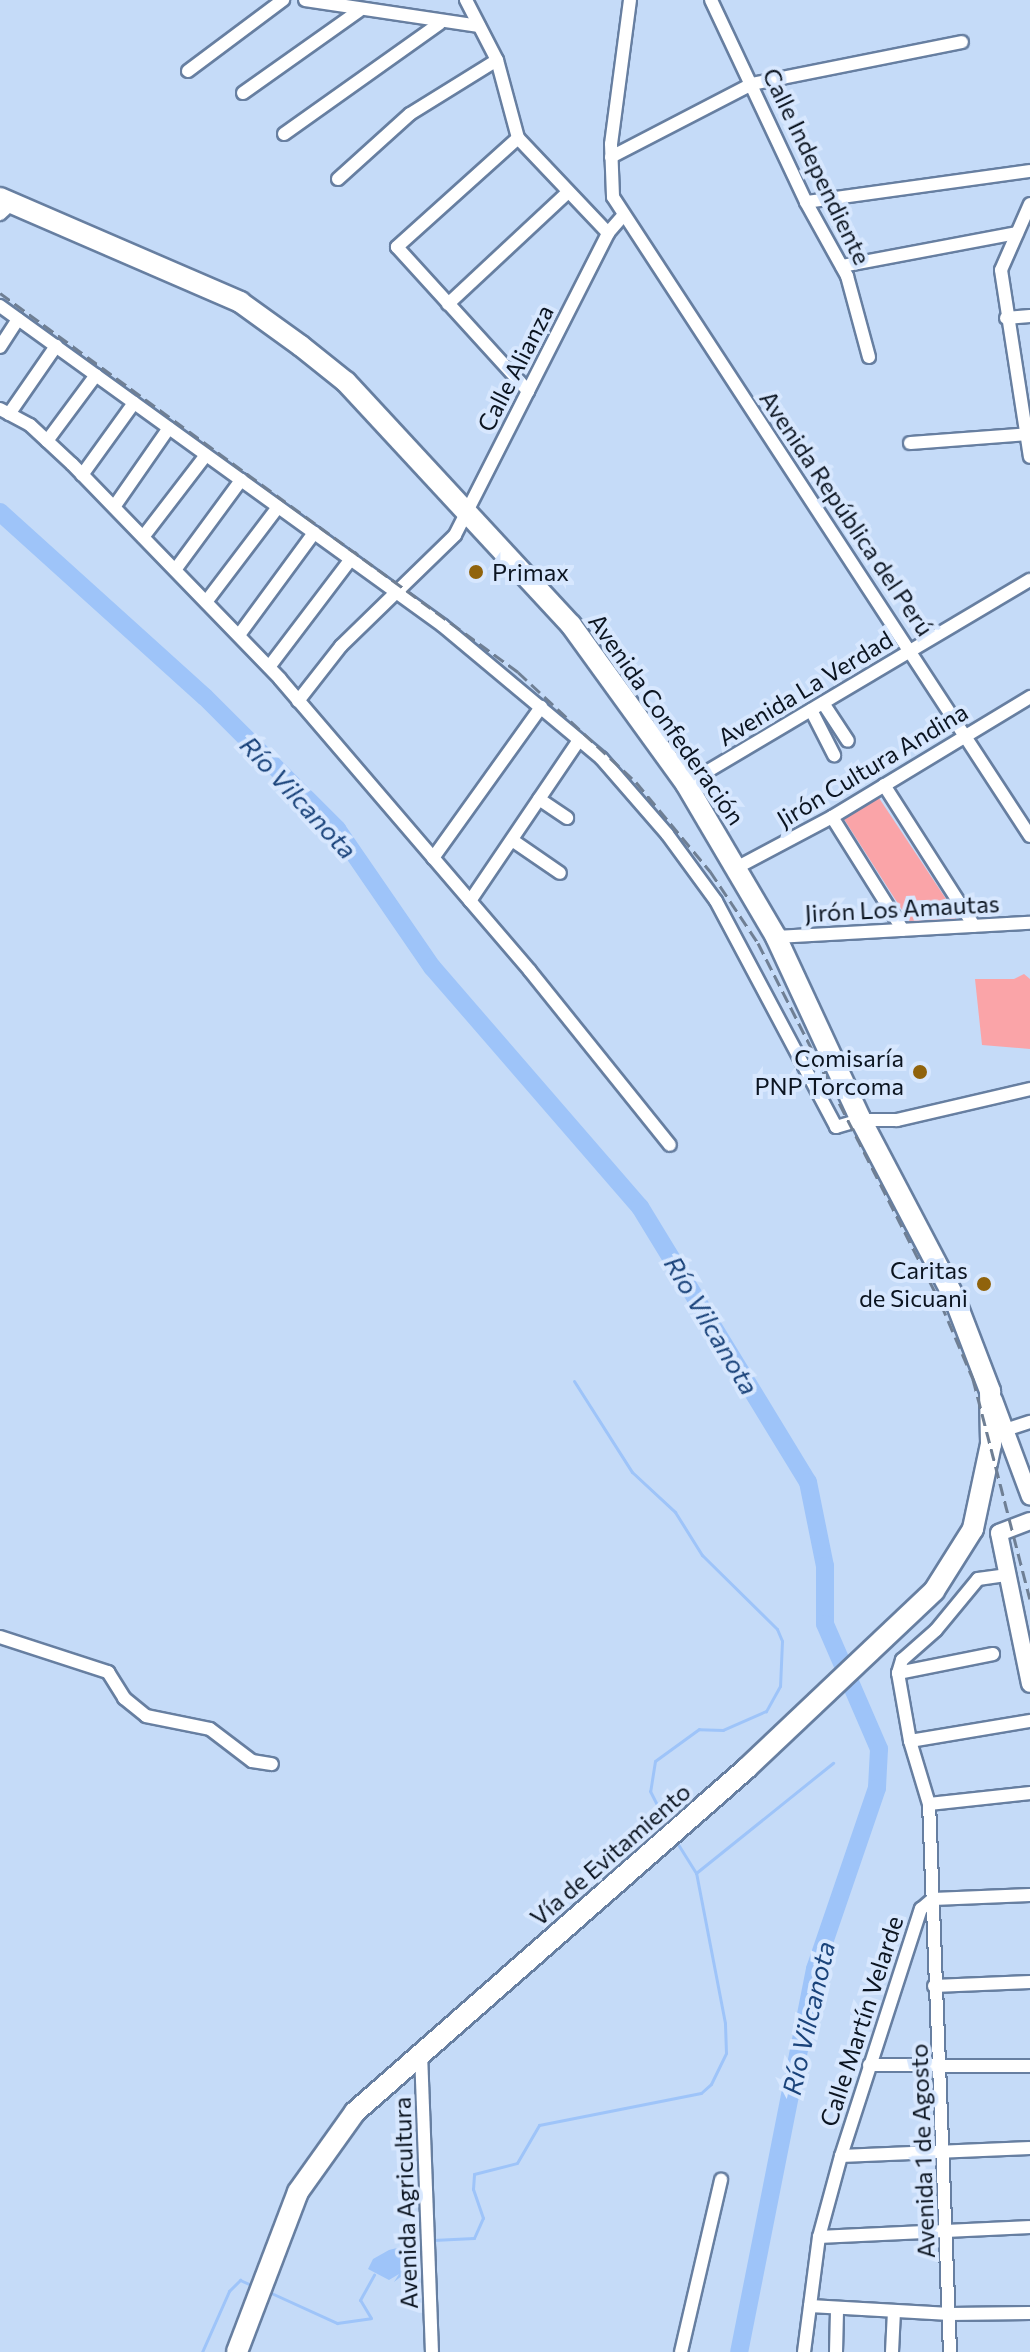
<!DOCTYPE html>
<meta charset="utf-8">
<style>
body{margin:0}
#map{position:relative;width:1030px;height:2352px;overflow:hidden;background:#c5dbf8;font-family:Commissioner,sans-serif}
div>[style]{position:absolute}
[style*='--x']{left:calc(var(--x)*1px);top:calc(var(--y)*1px);width:calc(var(--w)*1px);rotate:calc(var(--a)*1deg)}
.green>*{inset:0;background:#faa4a8}
.water>*{inset:0;background:#9ec4f9}
.stream>*{height:3px;margin:-1.5px;padding:0 1.5px;transform-origin:1.5px;border-radius:1.5px;background:#9ec4f9}
.river>*{height:18px;margin:-9px;padding:0 9px;transform-origin:9px;border-radius:9px;background:#9ec4f9}
.roads{filter:drop-shadow(2px 0 #677fa1) drop-shadow(-2px 0 #677fa1) drop-shadow(0 2px #677fa1) drop-shadow(0 -2px #677fa1)}
.minor>*{height:12px;margin:-6px;padding:0 6px;transform-origin:6px;border-radius:6px;background:#fff}
.tertiary>*{height:16px;margin:-8px;padding:0 8px;transform-origin:8px;border-radius:8px;background:#fff}
.trunk>*{height:20px;margin:-10px;padding:0 10px;transform-origin:10px;border-radius:10px;background:#fff}
.rail>*{height:3px;margin-top:-1.5px;transform-origin:0;background:repeating-linear-gradient(90deg,#6f7f94 0 12px,transparent 0 18px)}
.dots>*{width:22px;height:22px;translate:-50% -50%;box-sizing:border-box;border:4px solid #d7e7fe;border-radius:50%}
span{translate:-50% -50%;white-space:nowrap;text-align:center;line-height:1.15;-webkit-text-stroke:8px #d7e7fe;paint-order:stroke}
.street-label{font-size:24px;color:#0b1420}
.poi-label{font-size:24px;color:#0b1420}
.left{translate:0 -50%;text-align:left}
.right{translate:-100% -50%;text-align:right}
.water-label{font-size:26px;color:#1a437a;font-style:italic}
</style>
<div id="map">
<div class="green">
<div style="clip-path:polygon(877px 795px,956px 914px,956px 919px,909px 921px,842px 816px)"></div>
<div style="clip-path:polygon(1024px 974px,1030px 979px,1030px 1049px,982px 1045px,975px 979px,1014px 979px)"></div>
</div>
<div class="water">
<div style="clip-path:polygon(417px 2243px,420px 2280px,410px 2282px,407px 2272px,394px 2282px,399px 2274px,389px 2280px,368px 2269px,373px 2259px,389px 2250px)"></div>
</div>
<div class="stream">
<div style="--x:574;--y:1381;--w:108;--a:57.5"></div>
<div style="--x:632;--y:1472;--w:59;--a:42.9"></div>
<div style="--x:675;--y:1512;--w:51;--a:57.9"></div>
<div style="--x:702;--y:1555;--w:105;--a:44.6"></div>
<div style="--x:777;--y:1629;--w:13;--a:67"></div>
<div style="--x:782;--y:1641;--w:45;--a:92.5"></div>
<div style="--x:780;--y:1686;--w:29;--a:119"></div>
<div style="--x:766;--y:1711;--w:47;--a:156.2"></div>
<div style="--x:723;--y:1730;--w:24;--a:-178"></div>
<div style="--x:699;--y:1729;--w:54;--a:144"></div>
<div style="--x:655;--y:1761;--w:30;--a:99"></div>
<div style="--x:650;--y:1791;--w:38;--a:63"></div>
<div style="--x:696;--y:1873;--w:176;--a:-38.8"></div>
<div style="--x:433;--y:2240;--w:41;--a:-2.8"></div>
<div style="--x:474;--y:2238;--w:22;--a:-66"></div>
<div style="--x:483;--y:2218;--w:31;--a:-109"></div>
<div style="--x:473;--y:2189;--w:15;--a:-86"></div>
<div style="--x:474;--y:2174;--w:44;--a:-14.3"></div>
<div style="--x:517;--y:2163;--w:44;--a:-59.9"></div>
<div style="--x:539;--y:2125;--w:165;--a:-11.2"></div>
<div style="--x:701;--y:2093;--w:13;--a:-42"></div>
<div style="--x:711;--y:2084;--w:34;--a:-64"></div>
<div style="--x:726;--y:2053;--w:30;--a:-92"></div>
<div style="--x:725;--y:2023;--w:153;--a:-100.9"></div>
<div style="--x:696;--y:1873;--w:36;--a:-122"></div>
<div style="--x:269;--y:2292;--w:75;--a:24.5"></div>
<div style="--x:337;--y:2323;--w:34;--a:-8"></div>
<div style="--x:371;--y:2318;--w:21;--a:-121"></div>
<div style="--x:360;--y:2300;--w:29;--a:-61"></div>
<div style="--x:202;--y:2352;--w:67;--a:-66.1"></div>
<div style="--x:229;--y:2291;--w:16;--a:-45"></div>
<div style="--x:240;--y:2280;--w:12;--a:24"></div>
</div>
<div class="river">
<div style="--x:0;--y:512;--w:276;--a:42.1"></div>
<div style="--x:205;--y:697;--w:187;--a:45"></div>
<div style="--x:337;--y:829;--w:168;--a:55.5"></div>
<div style="--x:432;--y:967;--w:318;--a:49.1"></div>
<div style="--x:640;--y:1207;--w:322;--a:58.6"></div>
<div style="--x:808;--y:1482;--w:86;--a:78.6"></div>
<div style="--x:825;--y:1566;--w:58;--a:90"></div>
<div style="--x:825;--y:1624;--w:136;--a:66.6"></div>
<div style="--x:879;--y:1749;--w:39;--a:93"></div>
<div style="--x:877;--y:1788;--w:191;--a:108.9"></div>
<div style="--x:815;--y:1969;--w:390;--a:101.2"></div>
</div>
<div class="roads">
<div class="minor">
<div style="--x:305;--y:0;--w:176;--a:8.5"></div>
<div style="--x:466;--y:0;--w:68;--a:62.7"></div>
<div style="--x:497;--y:60;--w:81;--a:74.9"></div>
<div style="--x:518;--y:138;--w:131;--a:46.5"></div>
<div style="--x:630;--y:0;--w:145;--a:97.5"></div>
<div style="--x:611;--y:144;--w:53;--a:87.8"></div>
<div style="--x:613;--y:197;--w:763;--a:56.87"></div>
<div style="--x:711;--y:0;--w:223;--a:64.8"></div>
<div style="--x:806;--y:202;--w:85;--a:61"></div>
<div style="--x:847;--y:276;--w:84;--a:74.8"></div>
<div style="--x:188;--y:71;--w:119;--a:-36.8"></div>
<div style="--x:243;--y:93;--w:142;--a:-35.3"></div>
<div style="--x:284;--y:134;--w:191;--a:-35.4"></div>
<div style="--x:518;--y:138;--w:163;--a:138"></div>
<div style="--x:397;--y:247;--w:195;--a:47.7"></div>
<div style="--x:611;--y:157;--w:159;--a:-27.4"></div>
<div style="--x:752;--y:84;--w:214;--a:-11.3"></div>
<div style="--x:338;--y:179;--w:97;--a:-42.1"></div>
<div style="--x:410;--y:114;--w:102;--a:-31.8"></div>
<div style="--x:806;--y:202;--w:226;--a:-7.9"></div>
<div style="--x:1030;--y:204;--w:72;--a:113.7"></div>
<div style="--x:1001;--y:270;--w:189;--a:81.2"></div>
<div style="--x:0;--y:214;--w:16;--a:-43"></div>
<div style="--x:842;--y:266;--w:178;--a:-10.7"></div>
<div style="--x:448;--y:304;--w:161;--a:-43"></div>
<div style="--x:0;--y:306;--w:546;--a:35.84"></div>
<div style="--x:443;--y:626;--w:206;--a:39.9"></div>
<div style="--x:601;--y:758;--w:101;--a:49"></div>
<div style="--x:667;--y:834;--w:83;--a:53.8"></div>
<div style="--x:716;--y:901;--w:256;--a:62"></div>
<div style="--x:836;--y:1127;--w:26;--a:-16"></div>
<div style="--x:861;--y:1120;--w:36;--a:0"></div>
<div style="--x:897;--y:1120;--w:137;--a:-13.1"></div>
<div style="--x:1006;--y:318;--w:24;--a:-5"></div>
<div style="--x:0;--y:347;--w:33;--a:-57"></div>
<div style="--x:0;--y:409;--w:34;--a:28"></div>
<div style="--x:30;--y:425;--w:57;--a:42.9"></div>
<div style="--x:72;--y:464;--w:299;--a:45.9"></div>
<div style="--x:280;--y:679;--w:384;--a:49.4"></div>
<div style="--x:530;--y:971;--w:223;--a:51.2"></div>
<div style="--x:9;--y:414;--w:83;--a:-55.3"></div>
<div style="--x:47;--y:441;--w:82;--a:-53.4"></div>
<div style="--x:910;--y:443;--w:119;--a:-4.3"></div>
<div style="--x:82;--y:475;--w:89;--a:-54.2"></div>
<div style="--x:114;--y:507;--w:96;--a:-55.2"></div>
<div style="--x:143;--y:537;--w:103;--a:-52.5"></div>
<div style="--x:175;--y:570;--w:112;--a:-53.7"></div>
<div style="--x:206;--y:602;--w:119;--a:-52.8"></div>
<div style="--x:239;--y:635;--w:127;--a:-53.7"></div>
<div style="--x:269;--y:667;--w:136;--a:-52.8"></div>
<div style="--x:298;--y:701;--w:70;--a:-52"></div>
<div style="--x:341;--y:646;--w:159;--a:-44.2"></div>
<div style="--x:455;--y:535;--w:339;--a:-63.1"></div>
<div style="--x:608;--y:233;--w:23;--a:-49"></div>
<div style="--x:823;--y:703;--w:45;--a:56.7"></div>
<div style="--x:811;--y:710;--w:51;--a:62.9"></div>
<div style="--x:686;--y:784;--w:400;--a:-30.7"></div>
<div style="--x:884;--y:785;--w:167;--a:57.4"></div>
<div style="--x:539;--y:799;--w:34;--a:34"></div>
<div style="--x:832;--y:817;--w:133;--a:57.9"></div>
<div style="--x:512;--y:840;--w:58;--a:34.5"></div>
<div style="--x:433;--y:858;--w:186;--a:-54.4"></div>
<div style="--x:736;--y:868;--w:109;--a:-28"></div>
<div style="--x:832;--y:817;--w:232;--a:-31.2"></div>
<div style="--x:470;--y:901;--w:194;--a:-55.9"></div>
<div style="--x:776;--y:937;--w:254;--a:-3.2"></div>
<div style="--x:999;--y:1432;--w:33;--a:-18"></div>
<div style="--x:0;--y:1637;--w:114;--a:18"></div>
<div style="--x:108;--y:1672;--w:31;--a:58"></div>
<div style="--x:124;--y:1698;--w:28;--a:39"></div>
<div style="--x:146;--y:1716;--w:65;--a:11.5"></div>
<div style="--x:210;--y:1729;--w:53;--a:37.3"></div>
<div style="--x:252;--y:1761;--w:20;--a:9"></div>
<div style="--x:898;--y:1673;--w:97;--a:-11.3"></div>
<div style="--x:910;--y:1741;--w:122;--a:-9.5"></div>
<div style="--x:929;--y:1804;--w:102;--a:-6.2"></div>
<div style="--x:933;--y:1899;--w:97;--a:-2.4"></div>
<div style="--x:934;--y:1986;--w:96;--a:-2.4"></div>
<div style="--x:421;--y:2053;--w:299;--a:87.9"></div>
<div style="--x:869;--y:2065;--w:161;--a:0.4"></div>
<div style="--x:841;--y:2156;--w:189;--a:-2.4"></div>
<div style="--x:819;--y:2237;--w:211;--a:-2.7"></div>
<div style="--x:810;--y:2306;--w:140;--a:3.3"></div>
<div style="--x:950;--y:2314;--w:80;--a:-0.7"></div>
<div style="--x:681;--y:2352;--w:177;--a:-76.9"></div>
<div style="--x:804;--y:2352;--w:116;--a:-82.6"></div>
<div style="--x:819;--y:2237;--w:84;--a:-74.8"></div>
<div style="--x:841;--y:2156;--w:260;--a:-72.1"></div>
<div style="--x:921;--y:1909;--w:16;--a:-40"></div>
<div style="--x:836;--y:2352;--w:42;--a:-88.6"></div>
<div style="--x:892;--y:2352;--w:41;--a:-87.2"></div>
<div style="--x:950;--y:2352;--w:548;--a:-92.19"></div>
<div style="--x:929;--y:1804;--w:66;--a:-106.8"></div>
<div style="--x:910;--y:1741;--w:69;--a:-100"></div>
<div style="--x:898;--y:1673;--w:14;--a:-73"></div>
<div style="--x:902;--y:1660;--w:45;--a:-41.4"></div>
<div style="--x:936;--y:1630;--w:66;--a:-50.5"></div>
<div style="--x:978;--y:1579;--w:30;--a:-8"></div>
</div>
<div class="tertiary">
<div style="--x:994;--y:1400;--w:103;--a:69.6"></div>
<div style="--x:1030;--y:1521;--w:33;--a:159"></div>
<div style="--x:999;--y:1533;--w:154;--a:78.4"></div>
</div>
<div class="trunk">
<div style="--x:0;--y:198;--w:262;--a:23.4"></div>
<div style="--x:240;--y:302;--w:75;--a:35.8"></div>
<div style="--x:301;--y:346;--w:58;--a:38.7"></div>
<div style="--x:346;--y:382;--w:331;--a:47.2"></div>
<div style="--x:571;--y:625;--w:196;--a:54.1"></div>
<div style="--x:686;--y:784;--w:178;--a:59.5"></div>
<div style="--x:776;--y:937;--w:202;--a:65.1"></div>
<div style="--x:861;--y:1120;--w:200;--a:62.3"></div>
<div style="--x:954;--y:1297;--w:101;--a:69"></div>
<div style="--x:990;--y:1391;--w:53;--a:88.9"></div>
<div style="--x:991;--y:1444;--w:87;--a:102"></div>
<div style="--x:973;--y:1529;--w:73;--a:122.2"></div>
<div style="--x:934;--y:1591;--w:257;--a:136.6"></div>
<div style="--x:747;--y:1768;--w:522;--a:138.73"></div>
<div style="--x:355;--y:2112;--w:98;--a:125.5"></div>
<div style="--x:298;--y:2192;--w:171;--a:110.9"></div>
</div>
</div>
<div class="rail">
<div style="--x:0;--y:293;--w:642;--a:36.19"></div>
<div style="--x:518;--y:672;--w:161;--a:43"></div>
<div style="--x:636;--y:782;--w:116;--a:50.3"></div>
<div style="--x:710;--y:871;--w:87;--a:56.3"></div>
<div style="--x:758;--y:943;--w:405;--a:63.1"></div>
<div style="--x:941;--y:1304;--w:82;--a:66.9"></div>
<div style="--x:973;--y:1379;--w:227;--a:75.5"></div>
</div>
<div class="dots">
<div style="left:476px;top:572px;background:#90630c"></div>
<div style="left:920px;top:1072px;background:#90630c"></div>
<div style="left:984px;top:1284px;background:#90630c"></div>
</div>
<div class="street-label">
<span style="left:817px;top:166px;rotate:64deg">Calle Independiente</span>
<span style="left:515px;top:368px;rotate:-63deg">Calle Alianza</span>
<span style="left:847px;top:513px;rotate:56deg">Avenida República del Perú</span>
<span style="left:805px;top:688px;rotate:-31deg">Avenida La Verdad</span>
<span style="left:667px;top:719px;rotate:55deg">Avenida Confederación</span>
<span style="left:872px;top:765px;rotate:-31deg">Jirón Cultura Andina</span>
<span style="left:902px;top:908px;rotate:-3deg">Jirón Los Amautas</span>
<span style="left:610px;top:1854px;rotate:-41deg">Vía de Evitamiento</span>
<span style="left:861px;top:2021px;rotate:-72deg">Calle Martín Velarde</span>
<span style="left:922px;top:2151px;rotate:-92deg">Avenida 1 de Agosto</span>
<span style="left:405px;top:2203px;rotate:-92deg">Avenida Agricultura</span>
</div>
<div class="poi-label">
<span class="left" style="left:492px;top:572px">Primax</span>
<span class="right" style="left:904px;top:1072px">Comisaría<br>PNP Torcoma</span>
<span class="right" style="left:968px;top:1284px">Caritas<br>de Sicuani</span>
</div>
<div class="water-label">
<span style="left:299px;top:797px;rotate:47deg">Río Vilcanota</span>
<span style="left:712px;top:1325px;rotate:59deg">Río Vilcanota</span>
<span style="left:808px;top:2018px;rotate:-77deg">Río Vilcanota</span>
</div>
</div>
